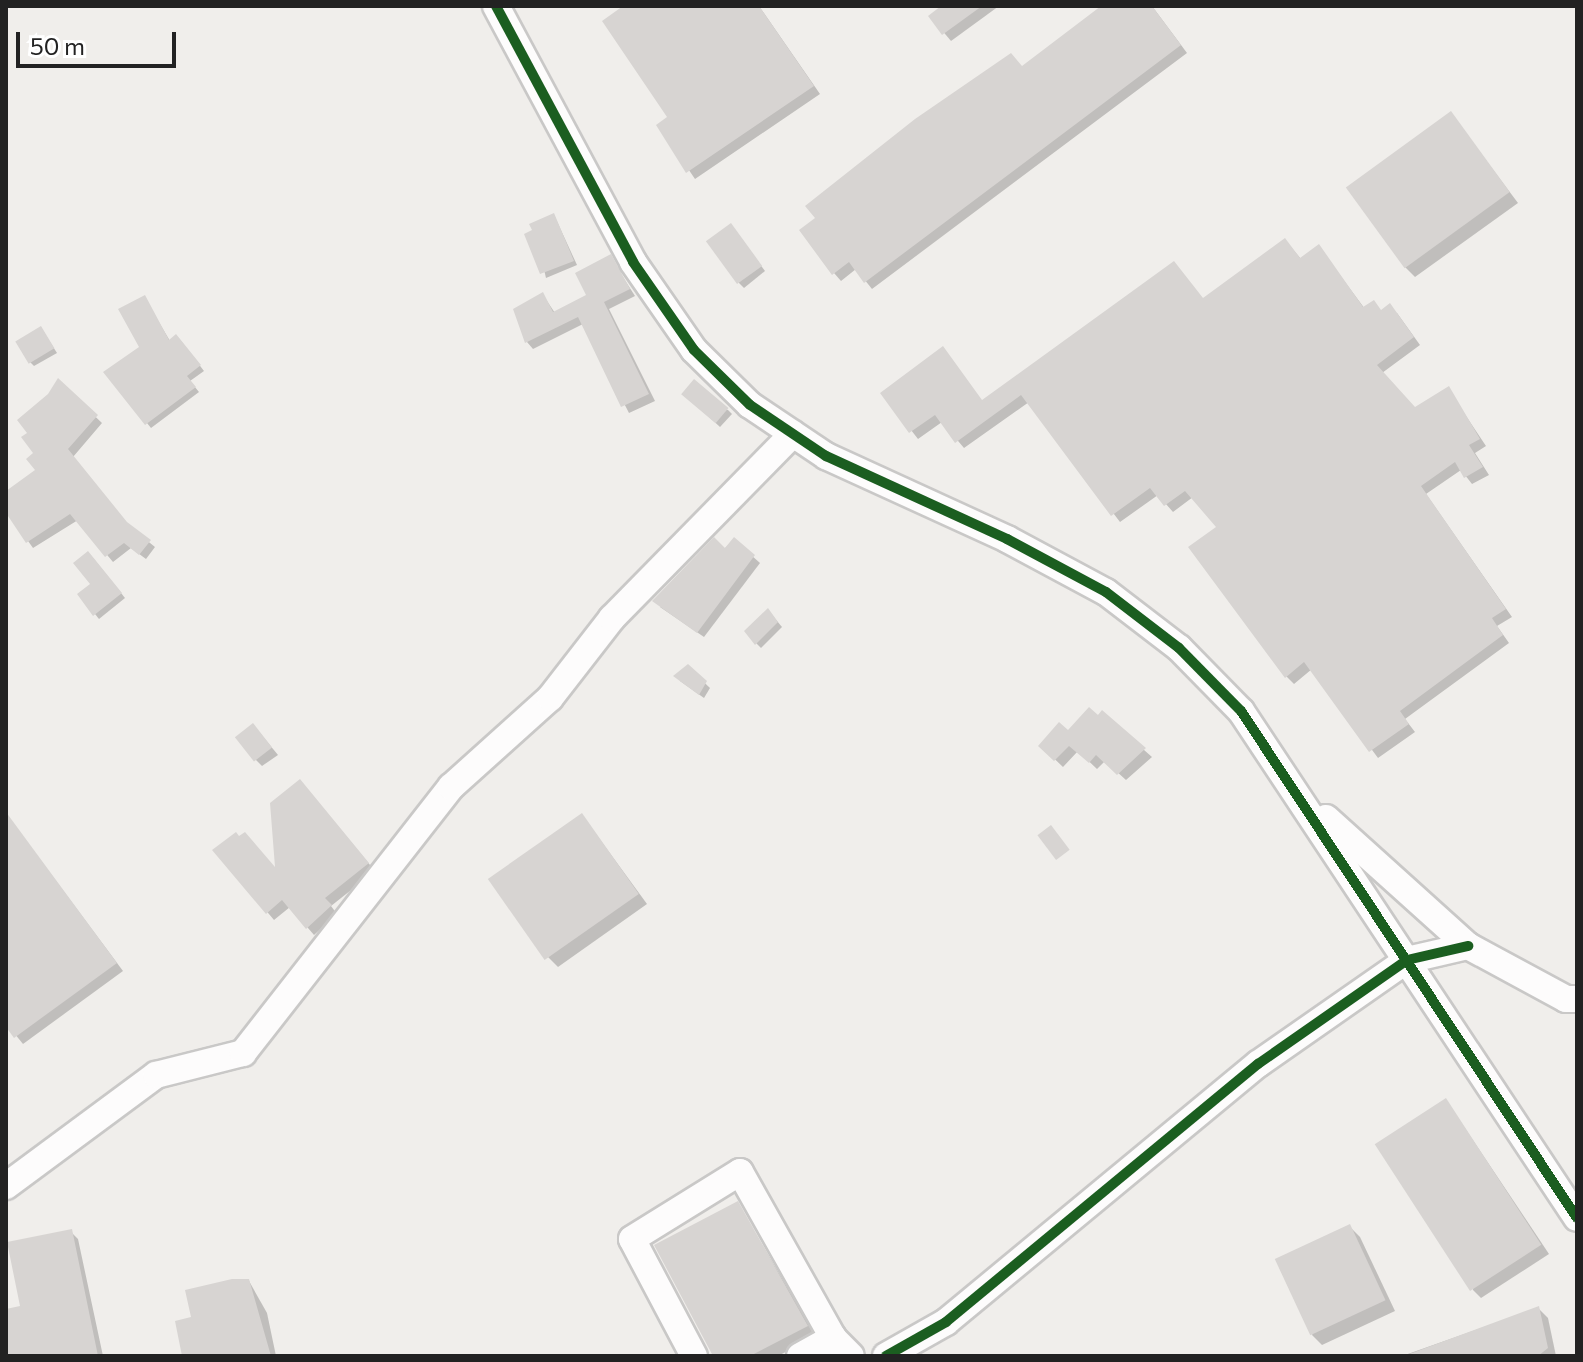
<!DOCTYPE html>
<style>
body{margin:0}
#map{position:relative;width:1583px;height:1362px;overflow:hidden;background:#f0eeeb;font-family:Commissioner,sans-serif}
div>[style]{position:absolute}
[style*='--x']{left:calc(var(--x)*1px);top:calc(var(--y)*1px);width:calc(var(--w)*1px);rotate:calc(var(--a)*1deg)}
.shadow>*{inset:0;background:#0003}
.building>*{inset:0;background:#d7d4d2;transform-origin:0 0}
.roads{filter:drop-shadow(2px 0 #c9c8c7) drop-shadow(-2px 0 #c9c8c7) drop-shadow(0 2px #c9c8c7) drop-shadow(0 -2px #c9c8c7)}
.minor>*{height:26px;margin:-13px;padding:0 13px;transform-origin:13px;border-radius:13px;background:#fdfcfc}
.cycleway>*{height:10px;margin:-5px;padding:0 5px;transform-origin:5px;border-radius:5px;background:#1b5e20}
span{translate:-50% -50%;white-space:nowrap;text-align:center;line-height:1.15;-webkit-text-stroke:8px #fff;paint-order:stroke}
.frame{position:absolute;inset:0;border:8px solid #222;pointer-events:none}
.scale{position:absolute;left:16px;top:32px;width:160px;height:36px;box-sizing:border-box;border:4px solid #222;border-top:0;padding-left:10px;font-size:24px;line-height:28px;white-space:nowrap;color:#222;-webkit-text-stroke:6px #fff;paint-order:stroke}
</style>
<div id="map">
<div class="shadow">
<div style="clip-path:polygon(627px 6px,759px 6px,820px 94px,695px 179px,659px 126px,670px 118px)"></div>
<div style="clip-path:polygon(944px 6px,999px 6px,951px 41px,930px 16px)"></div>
<div style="clip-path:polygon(1110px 6px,1152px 6px,1187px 53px,872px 289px,856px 269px,841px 281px,834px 273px,1023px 68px)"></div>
<div style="clip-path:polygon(1451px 114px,1518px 203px,1415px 277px,1405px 267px)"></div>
<div style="clip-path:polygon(554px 215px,577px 265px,546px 278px,535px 231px)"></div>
<div style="clip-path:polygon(735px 230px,765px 271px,744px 288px,739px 283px)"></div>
<div style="clip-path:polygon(1285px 240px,1301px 259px,1319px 247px,1365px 309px,1397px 313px,1420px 345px,1382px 373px,1416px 409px,1448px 389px,1486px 446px,1475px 453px,1489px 475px,1472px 484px,1461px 470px,1426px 494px,1512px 617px,1497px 626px,1509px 643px,1405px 719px,1415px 732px,1378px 758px,1312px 669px,1294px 684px,1286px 676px,1219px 528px,1193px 497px,1173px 512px,1158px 495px,1120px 522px,1029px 402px,964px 448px,942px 422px,918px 439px,883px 394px,983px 402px,1204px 300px)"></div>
<div style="clip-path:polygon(610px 257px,635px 296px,609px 309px,655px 401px,629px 413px,583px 324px,533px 349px,527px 342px,543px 295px,555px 313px,589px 296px)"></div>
<div style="clip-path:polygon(144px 297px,170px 341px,181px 341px,204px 371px,190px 381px,199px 392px,151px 428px,106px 372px,141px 347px)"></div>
<div style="clip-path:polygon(41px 328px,57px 353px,34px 366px,30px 362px)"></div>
<div style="clip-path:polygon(58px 381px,102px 423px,73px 457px,129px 526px,155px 547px,146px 559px,131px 548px,113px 562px,78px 520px,33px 548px,6px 510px,6px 493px,38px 471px,30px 433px)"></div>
<div style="clip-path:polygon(684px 394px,728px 410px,732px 414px,720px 427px)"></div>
<div style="clip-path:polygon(734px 540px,760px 563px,704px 637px,660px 607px)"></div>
<div style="clip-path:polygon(93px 558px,125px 598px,99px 619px,95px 614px)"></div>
<div style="clip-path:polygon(772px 615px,782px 627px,761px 648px,756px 643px)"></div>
<div style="clip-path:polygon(688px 667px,710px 688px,704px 698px,680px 681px)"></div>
<div style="clip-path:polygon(1102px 713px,1152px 757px,1126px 780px,1105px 761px,1097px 769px,1078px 751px,1063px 767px,1041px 746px)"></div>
<div style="clip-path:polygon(260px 733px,278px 755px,262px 766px,255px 759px)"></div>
<div style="clip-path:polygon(306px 788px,375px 871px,331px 906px,337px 914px,314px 935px,290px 907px,274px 920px,215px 850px,277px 872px)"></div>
<div style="clip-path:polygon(6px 814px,123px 971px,23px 1044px,6px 1023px)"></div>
<div style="clip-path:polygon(582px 815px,647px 904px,558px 967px,548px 957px)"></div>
<div style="clip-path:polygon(1446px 1100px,1549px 1254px,1481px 1298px,1473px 1290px)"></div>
<div style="clip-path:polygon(738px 1204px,816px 1336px,778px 1356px,715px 1356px)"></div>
<div style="clip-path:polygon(1350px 1227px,1360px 1237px,1395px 1311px,1322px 1345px,1312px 1335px)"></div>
<div style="clip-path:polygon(71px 1232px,78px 1239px,103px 1356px,7px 1356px,6px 1311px,22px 1308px)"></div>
<div style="clip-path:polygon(249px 1281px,267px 1313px,276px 1356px,184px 1356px,193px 1319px)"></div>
<div style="clip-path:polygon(1538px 1308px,1548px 1318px,1556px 1356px,1402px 1356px)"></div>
</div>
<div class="building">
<div style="clip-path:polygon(623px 6px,759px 6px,814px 86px,686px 173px,656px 125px,667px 117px,602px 21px)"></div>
<div style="clip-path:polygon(941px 6px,982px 6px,942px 35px,928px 16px)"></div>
<div style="clip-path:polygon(1101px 6px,1152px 6px,1181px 45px,864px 283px,849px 262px,832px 275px,799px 230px,815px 218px,805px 206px,915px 119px,1011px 53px,1022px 66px)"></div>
<div style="left:1451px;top:111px;width:100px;height:130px;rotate:54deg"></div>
<div style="clip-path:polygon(554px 213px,574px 261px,540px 274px,524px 234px,532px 230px,529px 224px)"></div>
<div style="left:731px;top:223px;width:53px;height:31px;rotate:54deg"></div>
<div style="clip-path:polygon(1285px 238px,1300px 258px,1319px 244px,1363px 307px,1374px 300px,1381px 310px,1390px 303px,1414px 337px,1377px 365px,1415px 407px,1449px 386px,1480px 439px,1469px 445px,1483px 467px,1464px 478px,1455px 462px,1421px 486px,1506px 609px,1492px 618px,1503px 635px,1400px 711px,1409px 724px,1369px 752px,1304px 662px,1285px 678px,1188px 547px,1216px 527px,1185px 491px,1164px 506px,1150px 488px,1111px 516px,1021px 395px,955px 443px,935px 415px,909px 433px,880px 393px,943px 346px,982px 400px,1174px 261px,1203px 298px)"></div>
<div style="clip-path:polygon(611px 254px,630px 289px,604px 302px,649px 394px,621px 407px,578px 317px,525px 343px,513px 309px,543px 292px,553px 312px,586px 295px,575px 273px)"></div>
<div style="clip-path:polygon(145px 295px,169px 340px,176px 334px,201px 365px,187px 376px,196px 387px,145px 425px,103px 372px,139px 347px,118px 309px)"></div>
<div style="left:41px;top:326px;width:26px;height:30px;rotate:59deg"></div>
<div style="clip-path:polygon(58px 378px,98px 415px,68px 449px,127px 522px,151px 540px,139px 555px,124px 543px,105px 557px,70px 514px,26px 543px,6px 513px,6px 491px,35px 470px,26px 459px,33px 453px,21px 437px,27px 433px,17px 420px,48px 394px)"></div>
<div style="left:694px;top:379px;width:45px;height:20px;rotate:40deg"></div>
<div style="clip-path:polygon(714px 537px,725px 548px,734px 537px,755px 555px,697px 633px,652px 601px)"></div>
<div style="clip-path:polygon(88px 551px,122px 593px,93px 616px,77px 594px,90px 584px,73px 563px)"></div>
<div style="clip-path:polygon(768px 608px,778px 622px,755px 645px,744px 631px)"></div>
<div style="clip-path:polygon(688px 664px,707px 681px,699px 695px,673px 676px)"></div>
<div style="clip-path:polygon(1089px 707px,1098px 715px,1102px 710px,1146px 748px,1117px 775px,1096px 755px,1089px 763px,1069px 746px,1054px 761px,1038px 746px,1059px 722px,1068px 730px)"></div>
<div style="left:253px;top:723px;width:31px;height:23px;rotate:52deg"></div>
<div style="clip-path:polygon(300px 779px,369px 863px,325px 898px,332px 905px,306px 929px,282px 900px,266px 914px,212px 850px,236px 832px,239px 836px,245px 832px,275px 867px,270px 803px)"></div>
<div style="clip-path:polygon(6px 812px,117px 963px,14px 1038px,6px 1027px)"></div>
<div style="left:582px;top:813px;width:99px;height:115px;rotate:55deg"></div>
<div style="left:1051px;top:825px;width:31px;height:17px;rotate:53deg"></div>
<div style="left:1446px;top:1098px;width:175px;height:85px;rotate:57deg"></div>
<div style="clip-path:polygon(738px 1201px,808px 1326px,750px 1356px,713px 1356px,654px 1245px)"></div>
<div style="left:1350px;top:1224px;width:84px;height:83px;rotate:65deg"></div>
<div style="clip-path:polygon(72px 1229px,98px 1356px,6px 1356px,6px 1309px,20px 1306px,7px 1242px)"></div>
<div style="clip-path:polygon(232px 1279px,249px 1279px,271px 1356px,182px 1356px,175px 1321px,191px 1317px,185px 1290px)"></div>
<div style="clip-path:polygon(1539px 1306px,1548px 1348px,1538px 1356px,1404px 1356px)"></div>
</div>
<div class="roads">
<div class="minor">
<div style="--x:496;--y:6;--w:290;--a:61.8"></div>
<div style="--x:633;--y:262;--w:107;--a:55.3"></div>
<div style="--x:694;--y:350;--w:78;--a:44.5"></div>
<div style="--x:750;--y:405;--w:92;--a:33.9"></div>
<div style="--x:826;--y:456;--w:199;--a:24.6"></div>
<div style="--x:1007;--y:539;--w:112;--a:28.2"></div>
<div style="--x:1106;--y:592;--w:92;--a:37.5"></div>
<div style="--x:1179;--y:648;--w:88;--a:45.5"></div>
<div style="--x:1241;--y:711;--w:608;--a:56.47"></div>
<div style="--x:1326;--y:818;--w:191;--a:42"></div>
<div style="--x:1468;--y:946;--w:111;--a:28.4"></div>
<div style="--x:1566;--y:999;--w:11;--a:0"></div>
<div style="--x:6;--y:1186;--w:187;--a:-36.5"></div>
<div style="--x:156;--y:1075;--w:90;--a:-14.2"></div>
<div style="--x:243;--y:1053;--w:338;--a:-52"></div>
<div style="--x:451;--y:787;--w:133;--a:-42"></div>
<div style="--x:550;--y:698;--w:101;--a:-52.2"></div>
<div style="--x:612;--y:618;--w:258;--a:-45.5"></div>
<div style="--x:694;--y:1356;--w:132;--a:-117.9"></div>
<div style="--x:632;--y:1239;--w:127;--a:-31.8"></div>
<div style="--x:740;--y:1172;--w:190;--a:60.7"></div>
<div style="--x:833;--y:1338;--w:25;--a:45"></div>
<div style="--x:800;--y:1356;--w:38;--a:-29"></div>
<div style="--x:886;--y:1356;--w:69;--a:-29.5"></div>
<div style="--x:946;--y:1322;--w:405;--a:-39.6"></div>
<div style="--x:1258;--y:1064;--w:182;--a:-34.9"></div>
<div style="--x:1407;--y:960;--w:63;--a:-12.9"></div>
</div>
</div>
<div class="cycleway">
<div style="--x:496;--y:6;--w:290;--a:61.8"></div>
<div style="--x:633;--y:262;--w:107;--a:55.3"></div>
<div style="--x:694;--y:350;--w:78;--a:44.5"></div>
<div style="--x:750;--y:405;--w:92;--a:33.9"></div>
<div style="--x:826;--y:456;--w:199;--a:24.6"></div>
<div style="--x:1007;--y:539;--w:112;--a:28.2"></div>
<div style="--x:1106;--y:592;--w:92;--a:37.5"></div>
<div style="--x:1179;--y:648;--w:88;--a:45.5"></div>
<div style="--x:1241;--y:711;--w:608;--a:56.47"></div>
<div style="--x:886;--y:1356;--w:69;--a:-29.5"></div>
<div style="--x:946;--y:1322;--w:405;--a:-39.6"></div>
<div style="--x:1258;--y:1064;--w:182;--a:-34.9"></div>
<div style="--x:1407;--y:960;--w:63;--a:-12.9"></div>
</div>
<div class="frame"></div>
<div class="scale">50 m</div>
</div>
